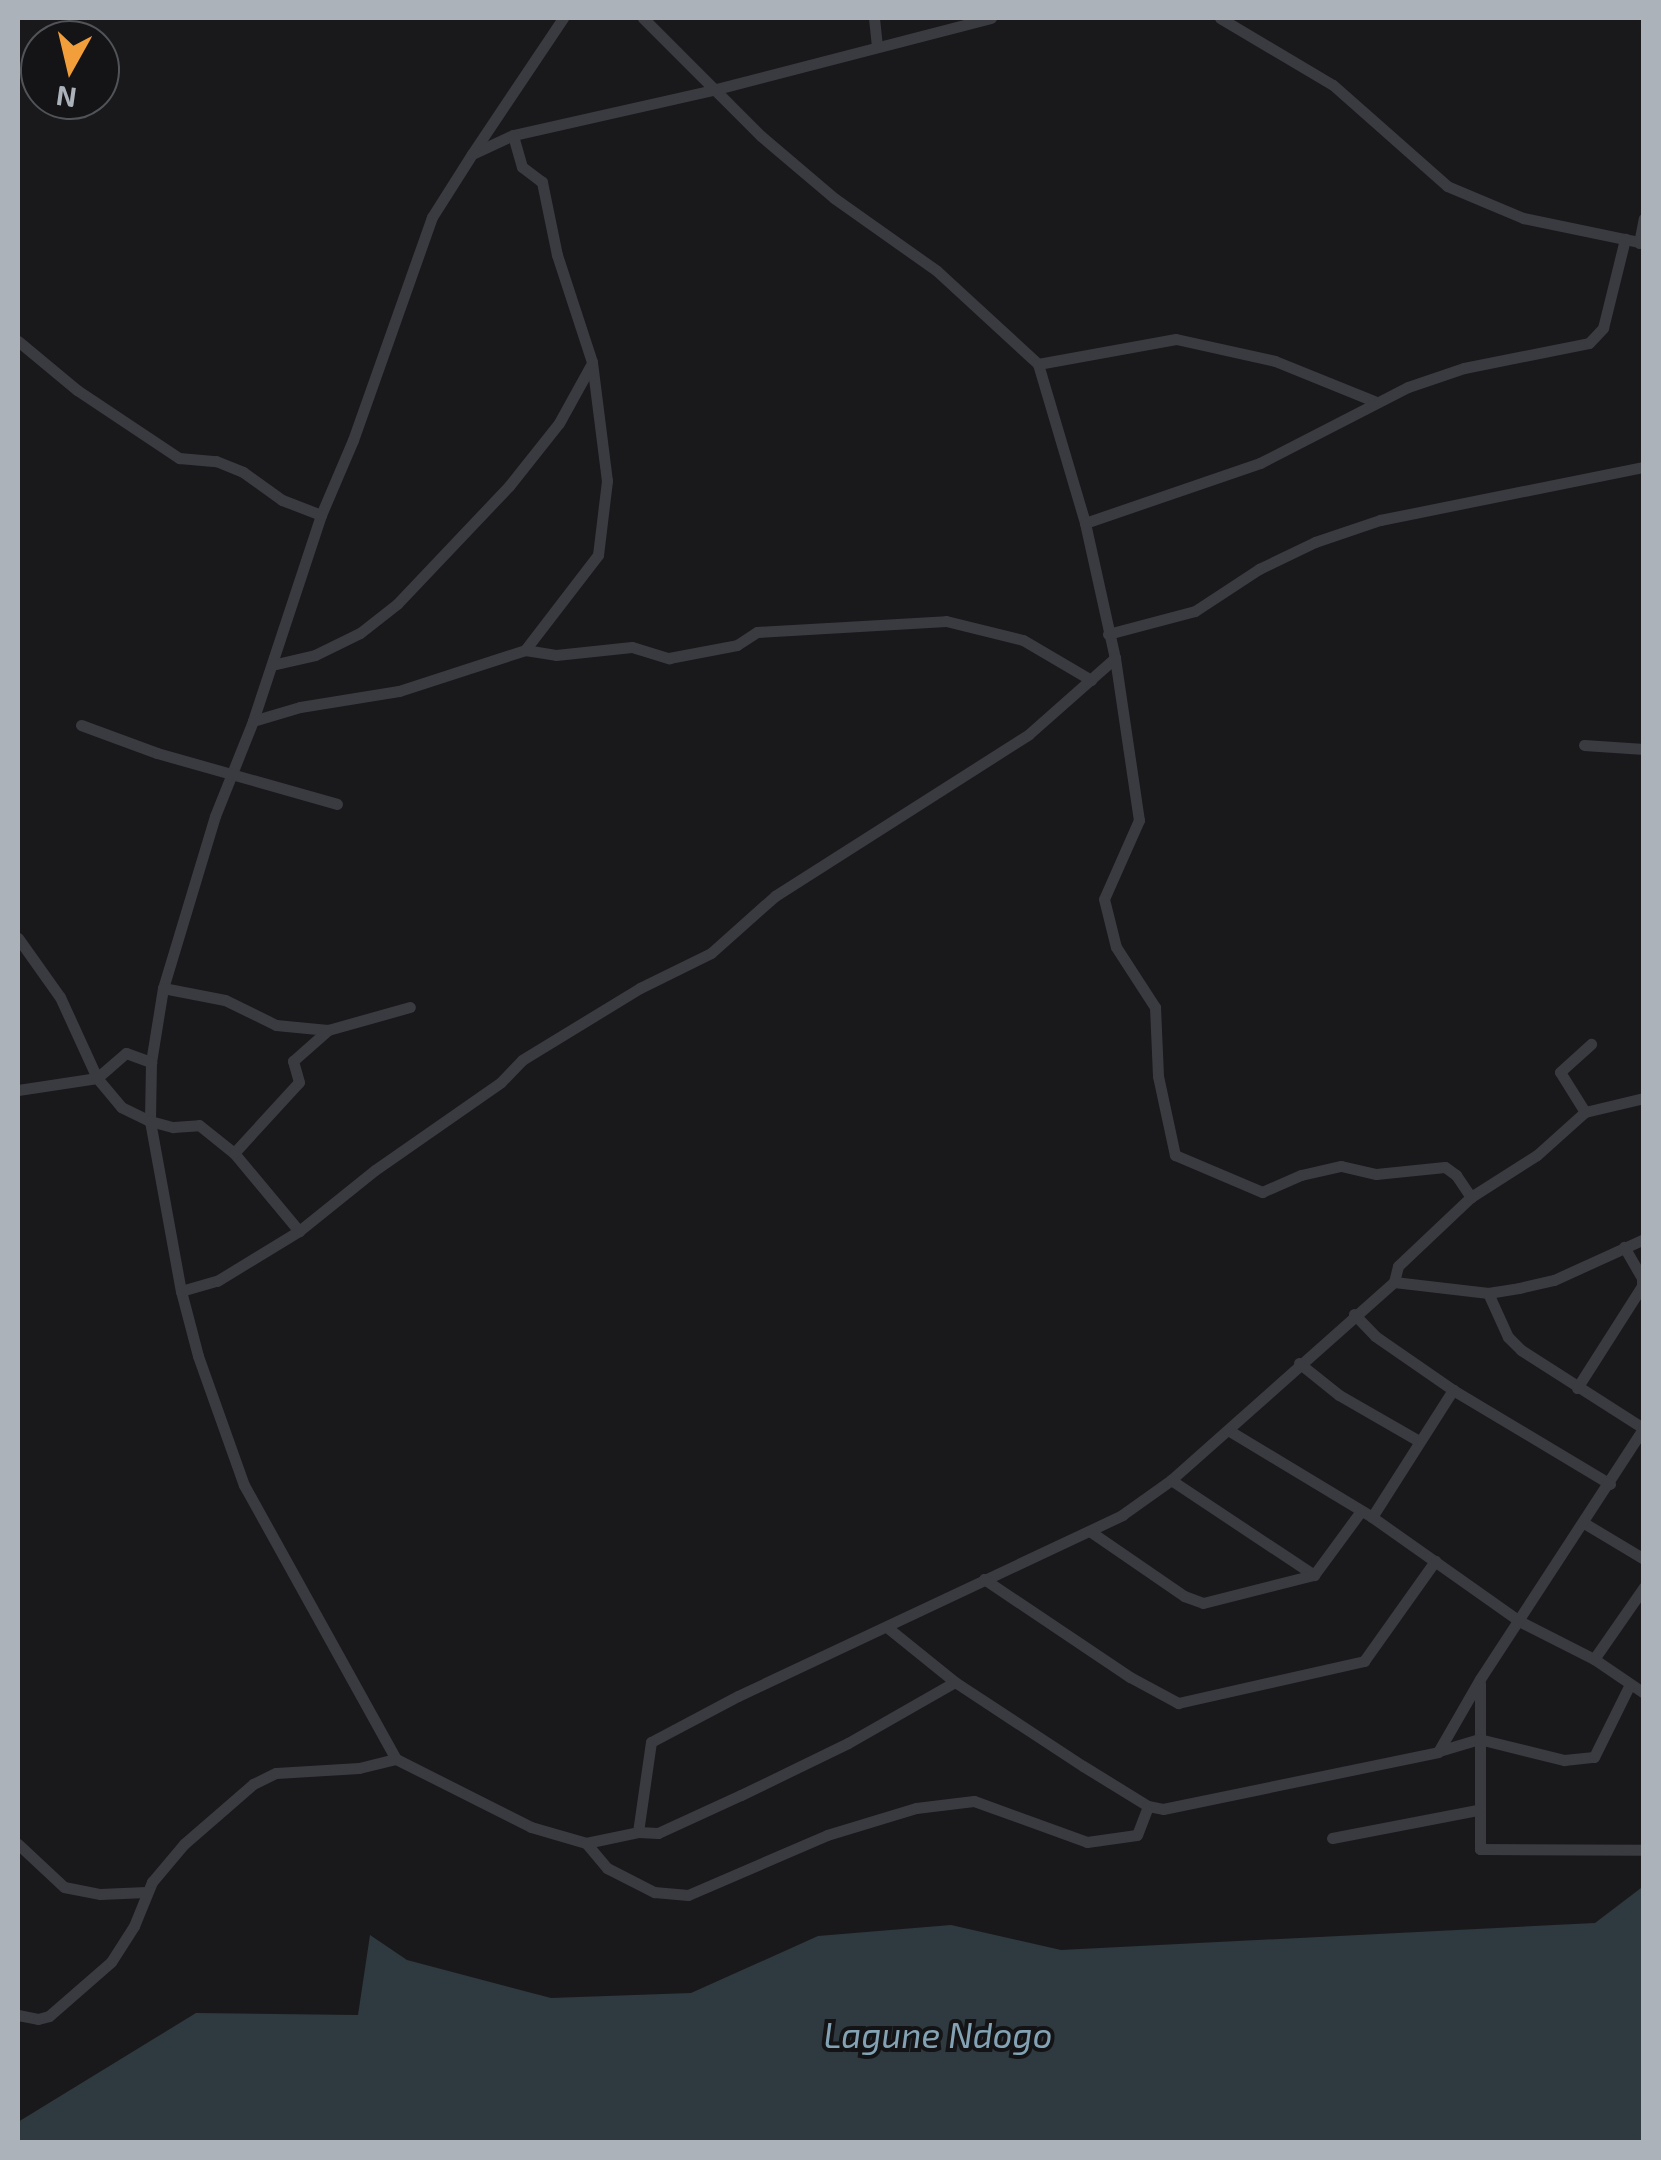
<!DOCTYPE html>
<style>
body{margin:0}
#map{position:relative;width:1661px;height:2160px;overflow:hidden;background:#19191b;font-family:"Exo 2",sans-serif}
div>[style]{position:absolute}
[style*='--x']{left:calc(var(--x)*1px);top:calc(var(--y)*1px);width:calc(var(--w)*1px);rotate:calc(var(--a)*1deg)}
.water>*{inset:0;background:#2e3a3f}
.minor>*{height:11px;margin:-5.5px;padding:0 5.5px;transform-origin:5.5px;border-radius:5.5px;background:#3a3b40}
span{translate:-50% -50%;white-space:nowrap;text-align:center;line-height:1.15;-webkit-text-stroke:8px #141416;paint-order:stroke}
.water-label{font-size:35px;color:#83a3b5;font-style:italic}
.frame{position:absolute;inset:0;border:20px solid #abb2ba;pointer-events:none}
.north{position:absolute;left:20px;top:20px;width:100px;height:100px;box-sizing:border-box;background:#141416;border:2px solid #505358;border-radius:50%;rotate:188deg;font-size:28px;font-weight:700;line-height:40px;text-align:center;color:#abb2ba}
.north::after{content:'';display:block;margin:auto;width:35px;height:45px;background:#f29e3a;clip-path:polygon(50% 0,100% 100%,50% 72%,0 100%)}
</style>
<div id="map">
<div class="water">
<div style="clip-path:polygon(1641px 1888px,1643px 2142px,18px 2142px,18px 2122px,196px 2013px,358px 2015px,370px 1935px,407px 1960px,551px 1998px,691px 1993px,818px 1936px,951px 1925px,1061px 1950px,1595px 1923px)"></div>
</div>
<div class="minor">
<div style="--x:643;--y:18;--w:167;--a:45"></div>
<div style="--x:761;--y:136;--w:96;--a:40.3"></div>
<div style="--x:834;--y:198;--w:126;--a:35.3"></div>
<div style="--x:937;--y:271;--w:137;--a:42.6"></div>
<div style="--x:1038;--y:364;--w:166;--a:73.5"></div>
<div style="--x:1085;--y:523;--w:138;--a:77.5"></div>
<div style="--x:1115;--y:658;--w:164;--a:81.6"></div>
<div style="--x:1139;--y:820;--w:86;--a:113.9"></div>
<div style="--x:1104;--y:899;--w:49;--a:76"></div>
<div style="--x:1116;--y:947;--w:72;--a:57"></div>
<div style="--x:1155;--y:1007;--w:69;--a:87.5"></div>
<div style="--x:1158;--y:1076;--w:81;--a:77.9"></div>
<div style="--x:1175;--y:1155;--w:95;--a:23"></div>
<div style="--x:1262;--y:1192;--w:43;--a:-23.6"></div>
<div style="--x:1301;--y:1175;--w:41;--a:-12.7"></div>
<div style="--x:1341;--y:1166;--w:36;--a:13"></div>
<div style="--x:1376;--y:1174;--w:69;--a:-5.8"></div>
<div style="--x:1445;--y:1167;--w:14;--a:36"></div>
<div style="--x:1456;--y:1175;--w:27;--a:56"></div>
<div style="--x:874;--y:18;--w:29;--a:84"></div>
<div style="--x:991;--y:18;--w:287;--a:165.5"></div>
<div style="--x:713;--y:90;--w:205;--a:167.3"></div>
<div style="--x:513;--y:135;--w:45;--a:155.1"></div>
<div style="--x:472;--y:154;--w:75;--a:122.4"></div>
<div style="--x:432;--y:217;--w:237;--a:109.5"></div>
<div style="--x:353;--y:440;--w:82;--a:113.1"></div>
<div style="--x:321;--y:515;--w:217;--a:108.3"></div>
<div style="--x:253;--y:721;--w:102;--a:111.8"></div>
<div style="--x:215;--y:816;--w:180;--a:106.8"></div>
<div style="--x:163;--y:988;--w:75;--a:99.2"></div>
<div style="--x:151;--y:1062;--w:59;--a:91"></div>
<div style="--x:150;--y:1121;--w:173;--a:79.7"></div>
<div style="--x:181;--y:1291;--w:67;--a:75.3"></div>
<div style="--x:198;--y:1356;--w:137;--a:70.4"></div>
<div style="--x:244;--y:1485;--w:313;--a:61"></div>
<div style="--x:396;--y:1759;--w:151;--a:26.7"></div>
<div style="--x:531;--y:1827;--w:57;--a:16.2"></div>
<div style="--x:586;--y:1843;--w:53;--a:-11.9"></div>
<div style="--x:638;--y:1832;--w:91;--a:-81.8"></div>
<div style="--x:651;--y:1742;--w:98;--a:-27.9"></div>
<div style="--x:738;--y:1696;--w:425;--a:-25.2"></div>
<div style="--x:1122;--y:1515;--w:60;--a:-35.5"></div>
<div style="--x:1171;--y:1480;--w:298;--a:-41.6"></div>
<div style="--x:1394;--y:1282;--w:95;--a:6.7"></div>
<div style="--x:1488;--y:1293;--w:31;--a:-9"></div>
<div style="--x:1519;--y:1288;--w:36;--a:-13"></div>
<div style="--x:1554;--y:1280;--w:99;--a:-24.5"></div>
<div style="--x:1220;--y:18;--w:131;--a:30.7"></div>
<div style="--x:1333;--y:85;--w:152;--a:41.5"></div>
<div style="--x:1447;--y:186;--w:82;--a:22.8"></div>
<div style="--x:1523;--y:218;--w:124;--a:11.7"></div>
<div style="--x:472;--y:154;--w:164;--a:-56.2"></div>
<div style="--x:1639;--y:243;--w:25;--a:-79"></div>
<div style="--x:18;--y:341;--w:77;--a:39.7"></div>
<div style="--x:77;--y:390;--w:123;--a:33.7"></div>
<div style="--x:179;--y:458;--w:37;--a:5"></div>
<div style="--x:216;--y:461;--w:29;--a:22"></div>
<div style="--x:243;--y:472;--w:48;--a:35.7"></div>
<div style="--x:282;--y:500;--w:42;--a:21"></div>
<div style="--x:1038;--y:364;--w:140;--a:-10.3"></div>
<div style="--x:1176;--y:339;--w:101;--a:12.5"></div>
<div style="--x:1275;--y:361;--w:107;--a:22"></div>
<div style="--x:1085;--y:523;--w:185;--a:-18.9"></div>
<div style="--x:1260;--y:463;--w:166;--a:-27.2"></div>
<div style="--x:1408;--y:387;--w:59;--a:-18.7"></div>
<div style="--x:1464;--y:368;--w:127;--a:-11.3"></div>
<div style="--x:1589;--y:343;--w:21;--a:-47"></div>
<div style="--x:1603;--y:328;--w:92;--a:-76.1"></div>
<div style="--x:1108;--y:634;--w:90;--a:-14.8"></div>
<div style="--x:1195;--y:611;--w:77;--a:-33.3"></div>
<div style="--x:1259;--y:569;--w:62;--a:-25.7"></div>
<div style="--x:1315;--y:542;--w:69;--a:-18.7"></div>
<div style="--x:1380;--y:520;--w:269;--a:-11.4"></div>
<div style="--x:525;--y:650;--w:31;--a:9"></div>
<div style="--x:556;--y:655;--w:76;--a:-6"></div>
<div style="--x:632;--y:647;--w:39;--a:17"></div>
<div style="--x:669;--y:658;--w:69;--a:-10.8"></div>
<div style="--x:737;--y:645;--w:24;--a:-33"></div>
<div style="--x:757;--y:632;--w:189;--a:-3.3"></div>
<div style="--x:946;--y:621;--w:79;--a:13.9"></div>
<div style="--x:1023;--y:640;--w:79;--a:30.5"></div>
<div style="--x:272;--y:665;--w:44;--a:-13.1"></div>
<div style="--x:315;--y:655;--w:50;--a:-26.1"></div>
<div style="--x:360;--y:633;--w:47;--a:-38.1"></div>
<div style="--x:397;--y:604;--w:163;--a:-46.5"></div>
<div style="--x:509;--y:486;--w:80;--a:-51.6"></div>
<div style="--x:559;--y:423;--w:66;--a:-61.1"></div>
<div style="--x:253;--y:721;--w:49;--a:-16.6"></div>
<div style="--x:300;--y:707;--w:100;--a:-9.2"></div>
<div style="--x:399;--y:691;--w:133;--a:-18"></div>
<div style="--x:525;--y:650;--w:120;--a:-52.5"></div>
<div style="--x:598;--y:555;--w:75;--a:-83.1"></div>
<div style="--x:607;--y:481;--w:120;--a:-97.2"></div>
<div style="--x:592;--y:362;--w:113;--a:-108.1"></div>
<div style="--x:557;--y:255;--w:75;--a:-101.6"></div>
<div style="--x:542;--y:182;--w:25;--a:-143"></div>
<div style="--x:522;--y:167;--w:33;--a:-106"></div>
<div style="--x:81;--y:725;--w:81;--a:20.2"></div>
<div style="--x:157;--y:753;--w:187;--a:15.8"></div>
<div style="--x:1584;--y:745;--w:60;--a:3.8"></div>
<div style="--x:18;--y:938;--w:72;--a:54.6"></div>
<div style="--x:60;--y:997;--w:89;--a:65.4"></div>
<div style="--x:97;--y:1078;--w:38;--a:50"></div>
<div style="--x:121;--y:1107;--w:32;--a:26"></div>
<div style="--x:150;--y:1121;--w:24;--a:15"></div>
<div style="--x:173;--y:1127;--w:26;--a:-4"></div>
<div style="--x:199;--y:1125;--w:45;--a:38.7"></div>
<div style="--x:234;--y:1153;--w:102;--a:50.2"></div>
<div style="--x:163;--y:988;--w:63;--a:11"></div>
<div style="--x:225;--y:1000;--w:57;--a:26.1"></div>
<div style="--x:276;--y:1025;--w:52;--a:5.5"></div>
<div style="--x:328;--y:1030;--w:85;--a:-15.7"></div>
<div style="--x:18;--y:1090;--w:80;--a:-8.6"></div>
<div style="--x:97;--y:1078;--w:38;--a:-41"></div>
<div style="--x:126;--y:1053;--w:27;--a:20"></div>
<div style="--x:1585;--y:1112;--w:47;--a:-122"></div>
<div style="--x:1560;--y:1072;--w:42;--a:-42.1"></div>
<div style="--x:234;--y:1153;--w:96;--a:-47.5"></div>
<div style="--x:299;--y:1082;--w:22;--a:-106"></div>
<div style="--x:293;--y:1061;--w:47;--a:-41.5"></div>
<div style="--x:1394;--y:1282;--w:16;--a:-76"></div>
<div style="--x:1398;--y:1266;--w:100;--a:-43.4"></div>
<div style="--x:1471;--y:1197;--w:78;--a:-32.5"></div>
<div style="--x:1537;--y:1155;--w:64;--a:-41.9"></div>
<div style="--x:1585;--y:1112;--w:61;--a:-13.3"></div>
<div style="--x:181;--y:1291;--w:37;--a:-16"></div>
<div style="--x:217;--y:1281;--w:96;--a:-31.4"></div>
<div style="--x:299;--y:1231;--w:97;--a:-38.8"></div>
<div style="--x:375;--y:1170;--w:154;--a:-34.9"></div>
<div style="--x:501;--y:1082;--w:30;--a:-46"></div>
<div style="--x:522;--y:1060;--w:138;--a:-31.4"></div>
<div style="--x:640;--y:988;--w:79;--a:-26.2"></div>
<div style="--x:711;--y:953;--w:86;--a:-41.7"></div>
<div style="--x:775;--y:896;--w:301;--a:-32.5"></div>
<div style="--x:1029;--y:734;--w:115;--a:-41.5"></div>
<div style="--x:1488;--y:1293;--w:48;--a:65.6"></div>
<div style="--x:1508;--y:1337;--w:18;--a:45"></div>
<div style="--x:1521;--y:1350;--w:145;--a:32.6"></div>
<div style="--x:1354;--y:1314;--w:30;--a:46"></div>
<div style="--x:1375;--y:1336;--w:95;--a:34.7"></div>
<div style="--x:1453;--y:1390;--w:183;--a:30.9"></div>
<div style="--x:1299;--y:1363;--w:51;--a:38.7"></div>
<div style="--x:1339;--y:1395;--w:92;--a:29.9"></div>
<div style="--x:1577;--y:1388;--w:121;--a:-57.5"></div>
<div style="--x:1642;--y:1286;--w:8;--a:-90"></div>
<div style="--x:1642;--y:1278;--w:36;--a:-120"></div>
<div style="--x:1228;--y:1430;--w:168;--a:31.1"></div>
<div style="--x:1372;--y:1517;--w:182;--a:35.2"></div>
<div style="--x:1521;--y:1622;--w:82;--a:26.9"></div>
<div style="--x:1594;--y:1659;--w:60;--a:34.2"></div>
<div style="--x:1171;--y:1480;--w:172;--a:33.6"></div>
<div style="--x:1314;--y:1575;--w:79;--a:-53.7"></div>
<div style="--x:1372;--y:1517;--w:151;--a:-57.5"></div>
<div style="--x:1584;--y:1523;--w:70;--a:31"></div>
<div style="--x:1091;--y:1532;--w:113;--a:34.5"></div>
<div style="--x:1184;--y:1596;--w:20;--a:20"></div>
<div style="--x:1203;--y:1603;--w:114;--a:-14.2"></div>
<div style="--x:984;--y:1579;--w:176;--a:33.9"></div>
<div style="--x:1130;--y:1677;--w:55;--a:28.4"></div>
<div style="--x:1178;--y:1703;--w:191;--a:-12.7"></div>
<div style="--x:1364;--y:1661;--w:123;--a:-54.6"></div>
<div style="--x:888;--y:1628;--w:86;--a:38.9"></div>
<div style="--x:1594;--y:1659;--w:88;--a:-55.2"></div>
<div style="--x:1480;--y:1683;--w:166;--a:90"></div>
<div style="--x:1480;--y:1849;--w:164;--a:0.3"></div>
<div style="--x:1439;--y:1751;--w:42;--a:-16.7"></div>
<div style="--x:1479;--y:1739;--w:88;--a:13.9"></div>
<div style="--x:1564;--y:1760;--w:30;--a:-6"></div>
<div style="--x:1594;--y:1757;--w:81;--a:-63.7"></div>
<div style="--x:638;--y:1832;--w:20;--a:3"></div>
<div style="--x:658;--y:1833;--w:91;--a:-24.6"></div>
<div style="--x:741;--y:1795;--w:119;--a:-25.9"></div>
<div style="--x:848;--y:1743;--w:123;--a:-29.7"></div>
<div style="--x:955;--y:1682;--w:153;--a:33.3"></div>
<div style="--x:1083;--y:1766;--w:76;--a:31.6"></div>
<div style="--x:1148;--y:1806;--w:15;--a:11"></div>
<div style="--x:1163;--y:1809;--w:281;--a:-11.7"></div>
<div style="--x:1438;--y:1752;--w:84;--a:-60.1"></div>
<div style="--x:1480;--y:1679;--w:301;--a:-56.9"></div>
<div style="--x:1332;--y:1838;--w:148;--a:-10.9"></div>
<div style="--x:586;--y:1843;--w:33;--a:50"></div>
<div style="--x:607;--y:1868;--w:53;--a:27.1"></div>
<div style="--x:654;--y:1892;--w:34;--a:5"></div>
<div style="--x:688;--y:1895;--w:151;--a:-23.3"></div>
<div style="--x:827;--y:1835;--w:93;--a:-16.9"></div>
<div style="--x:916;--y:1808;--w:58;--a:-6.9"></div>
<div style="--x:974;--y:1801;--w:120;--a:19.9"></div>
<div style="--x:1087;--y:1842;--w:50;--a:-8"></div>
<div style="--x:1137;--y:1835;--w:31;--a:-69"></div>
<div style="--x:18;--y:1844;--w:63;--a:43.1"></div>
<div style="--x:64;--y:1887;--w:37;--a:11"></div>
<div style="--x:100;--y:1894;--w:46;--a:-2.5"></div>
<div style="--x:18;--y:2015;--w:20;--a:11"></div>
<div style="--x:38;--y:2019;--w:11;--a:-15"></div>
<div style="--x:49;--y:2016;--w:82;--a:-41.1"></div>
<div style="--x:111;--y:1962;--w:43;--a:-57.4"></div>
<div style="--x:134;--y:1926;--w:48;--a:-67.8"></div>
<div style="--x:152;--y:1882;--w:50;--a:-49.9"></div>
<div style="--x:184;--y:1844;--w:91;--a:-41"></div>
<div style="--x:253;--y:1784;--w:25;--a:-26"></div>
<div style="--x:276;--y:1773;--w:83;--a:-3.4"></div>
<div style="--x:359;--y:1768;--w:38;--a:-14"></div>
</div>
<div class="water-label">
<span style="left:938px;top:2034px">Lagune Ndogo</span>
</div>
<div class="frame"></div>
<div class="north">N</div>
</div>
